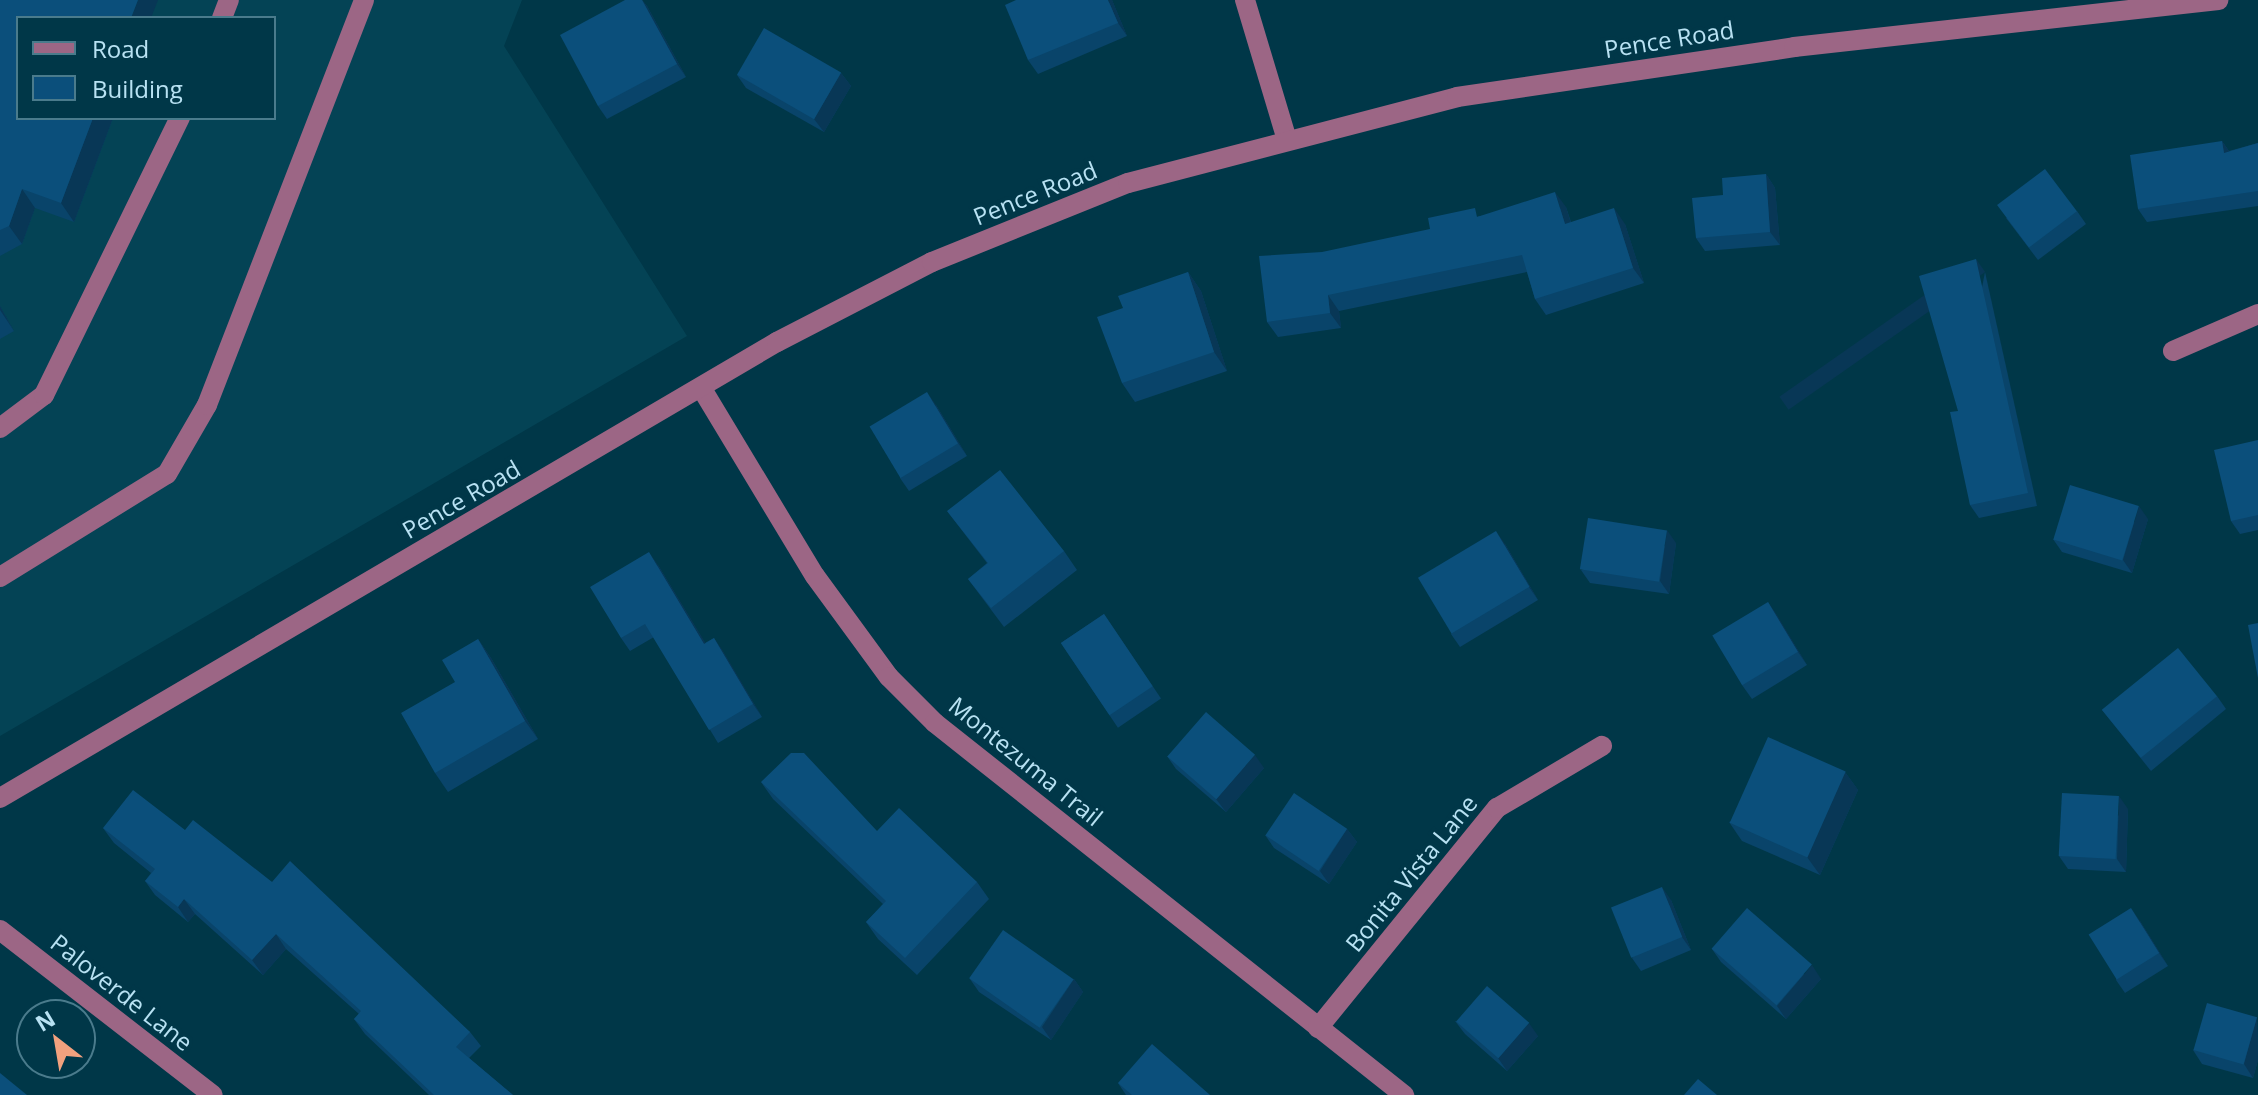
<!DOCTYPE html>
<style>
body{margin:0}
#map{position:relative;width:2258px;height:1095px;overflow:hidden;background:#003748;font-family:"Open Sans",sans-serif}
div>[style]{position:absolute}
[style*='--x']{left:calc(var(--x)*1px);top:calc(var(--y)*1px);width:calc(var(--w)*1px);rotate:calc(var(--a)*1deg)}
.built>*{inset:0;background:#044355}
.minor>*{height:20px;margin:-10px;padding:0 10px;transform-origin:10px;border-radius:10px;background:#9c6685}
.wall>*{inset:0;background:#09446a;transform-origin:0 0}
.shaded-wall>*{inset:0;background:#083756;transform-origin:0 0}
.building>*{inset:0;background:#0b4f7b;transform-origin:0 0}
span{translate:-50% -50%;white-space:nowrap;text-align:center;line-height:1.15;-webkit-text-stroke:8px #003748;paint-order:stroke}
.street-label{font-size:24px;color:#b8e2f3}
.legend{position:absolute;left:16px;top:16px;width:260px;height:104px;box-sizing:border-box;background:#003748;border:2px solid #4a7b8c;margin:0;padding:10px 14px;list-style:none;font-size:24px;color:#b8e2f3}
.legend li{display:flex;align-items:center;gap:16px;height:40px}
.legend b{width:40px;border:2px solid #4a7b8c}
.north{position:absolute;left:16px;top:999px;width:80px;height:80px;box-sizing:border-box;background:#003748;border:2px solid #4a7b8c;border-radius:50%;rotate:329deg;font-size:22px;font-weight:700;line-height:32px;text-align:center;color:#b8e2f3}
.north::after{content:'';display:block;margin:auto;width:28px;height:36px;background:#f2a17e;clip-path:polygon(50% 0,100% 100%,50% 72%,0 100%)}
</style>
<div id="map">
<div class="built">
<div style="clip-path:polygon(evenodd,0 0,522px 0,504px 46px,687px 336px,0 736px,0 0,18px 18px,274px 18px,274px 118px,18px 118px,18px 18px)"></div>
</div>
<div class="minor">
<div style="--x:1245;--y:0;--w:143;--a:73.3"></div>
<div style="--x:222;--y:18;--w:19;--a:-69"></div>
<div style="--x:2173;--y:351;--w:93;--a:-23.5"></div>
<div style="--x:702;--y:389;--w:218;--a:58.9"></div>
<div style="--x:815;--y:576;--w:125;--a:53.8"></div>
<div style="--x:889;--y:677;--w:65;--a:45"></div>
<div style="--x:935;--y:723;--w:599;--a:38.42"></div>
<div style="--x:0;--y:428;--w:55;--a:-36.9"></div>
<div style="--x:44;--y:395;--w:309;--a:-63.9"></div>
<div style="--x:0;--y:577;--w:196;--a:-31.7"></div>
<div style="--x:167;--y:474;--w:80;--a:-59.9"></div>
<div style="--x:207;--y:405;--w:434;--a:-68.8"></div>
<div style="--x:0;--y:798;--w:901;--a:-30.41"></div>
<div style="--x:777;--y:342;--w:174;--a:-27.3"></div>
<div style="--x:932;--y:262;--w:211;--a:-22"></div>
<div style="--x:1128;--y:183;--w:340;--a:-14.6"></div>
<div style="--x:1457;--y:97;--w:341;--a:-8.4"></div>
<div style="--x:1794;--y:47;--w:427;--a:-6.3"></div>
<div style="--x:0;--y:930;--w:269;--a:37.8"></div>
<div style="--x:1318;--y:1028;--w:284;--a:-50.9"></div>
<div style="--x:1497;--y:808;--w:122;--a:-30.6"></div>
</div>
<div class="wall">
<div style="clip-path:polygon(0 0,18px 118px,113px 118px,74px 222px,35px 208px,22px 244px,0 256px)"></div>
<div style="clip-path:polygon(642px 0,647px 6px,686px 77px,607px 119px,598px 106px)"></div>
<div style="clip-path:polygon(1112px 0,1127px 36px,1038px 74px,1028px 60px)"></div>
<div style="clip-path:polygon(841px 73px,851px 86px,824px 132px,746px 88px,737px 75px)"></div>
<div style="clip-path:polygon(2222px 141px,2229px 151px,2258px 143px,2258px 206px,2147px 222px,2138px 209px)"></div>
<div style="clip-path:polygon(1766px 174px,1775px 188px,1780px 245px,1705px 251px,1696px 238px,1723px 195px)"></div>
<div style="clip-path:polygon(1566px 207px,1571px 222px,1625px 224px,1644px 283px,1546px 315px,1535px 299px,1527px 272px,1339px 311px,1341px 328px,1278px 337px,1267px 322px,1430px 229px,1480px 216px)"></div>
<div style="clip-path:polygon(2077px 211px,2086px 224px,2038px 260px,2006px 218px)"></div>
<div style="clip-path:polygon(1188px 272px,1201px 291px,1227px 371px,1135px 402px,1122px 383px,1123px 308px)"></div>
<div style="clip-path:polygon(1985px 272px,2037px 506px,1979px 518px,1970px 505px,1958px 411px)"></div>
<div style="clip-path:polygon(0 306px,14px 331px,0 339px)"></div>
<div style="clip-path:polygon(936px 405px,967px 456px,909px 491px,900px 478px)"></div>
<div style="clip-path:polygon(2258px 440px,2258px 530px,2240px 534px,2231px 521px)"></div>
<div style="clip-path:polygon(947px 511px,1064px 551px,1077px 570px,1004px 627px,968px 579px,987px 563px)"></div>
<div style="clip-path:polygon(2148px 519px,2132px 573px,2062px 552px,2053px 539px)"></div>
<div style="clip-path:polygon(1676px 543px,1669px 594px,1590px 583px,1581px 570px)"></div>
<div style="clip-path:polygon(1505px 544px,1538px 600px,1460px 647px,1451px 634px)"></div>
<div style="clip-path:polygon(658px 565px,705px 643px,714px 638px,762px 717px,718px 743px,654px 637px,630px 651px,621px 638px)"></div>
<div style="clip-path:polygon(1768px 602px,1807px 665px,1752px 699px,1742px 685px)"></div>
<div style="left:1104px;top:614px;width:102px;height:52px;rotate:56deg"></div>
<div style="clip-path:polygon(478px 639px,491px 658px,538px 739px,448px 792px,435px 773px)"></div>
<div style="clip-path:polygon(2217px 696px,2226px 709px,2151px 771px,2102px 710px)"></div>
<div style="clip-path:polygon(1167px 756px,1264px 768px,1226px 812px,1176px 769px)"></div>
<div style="clip-path:polygon(1845px 772px,1858px 790px,1820px 875px,1742px 841px,1729px 822px)"></div>
<div style="clip-path:polygon(761px 782px,877px 831px,977px 882px,989px 899px,917px 975px,878px 939px,866px 922px,883px 904px,773px 799px)"></div>
<div style="clip-path:polygon(2128px 809px,2126px 872px,2068px 869px,2059px 856px)"></div>
<div style="clip-path:polygon(103px 828px,185px 830px,272px 882px,470px 1032px,481px 1046px,469px 1058px,513px 1095px,429px 1095px,365px 1034px,354px 1019px,359px 1014px,286px 949px,263px 975px,195px 914px,188px 922px,155px 895px,145px 881px,151px 873px,114px 843px)"></div>
<div style="clip-path:polygon(1347px 829px,1357px 842px,1329px 884px,1274px 848px,1265px 835px)"></div>
<div style="clip-path:polygon(1671px 900px,1691px 950px,1641px 971px,1632px 958px)"></div>
<div style="clip-path:polygon(2140px 921px,2168px 966px,2125px 993px,2116px 980px)"></div>
<div style="clip-path:polygon(1712px 949px,1821px 979px,1786px 1019px,1721px 962px)"></div>
<div style="clip-path:polygon(970px 979px,1074px 979px,1083px 992px,1051px 1040px,979px 992px)"></div>
<div style="clip-path:polygon(2257px 1017px,2258px 1060px,2253px 1078px,2202px 1064px,2193px 1050px)"></div>
<div style="clip-path:polygon(1455px 1021px,1538px 1036px,1507px 1071px,1465px 1034px)"></div>
<div style="clip-path:polygon(1118px 1083px,1210px 1095px,1126px 1095px)"></div>
</div>
<div class="shaded-wall">
<div style="clip-path:polygon(138px 0,158px 0,151px 18px,131px 18px)"></div>
<div style="clip-path:polygon(642px 0,647px 6px,686px 77px,677px 64px)"></div>
<div style="clip-path:polygon(1108px 0,1112px 0,1127px 36px,1118px 23px)"></div>
<div style="clip-path:polygon(841px 73px,851px 86px,824px 132px,814px 119px)"></div>
<div style="clip-path:polygon(93px 118px,113px 118px,74px 222px,61px 203px)"></div>
<div style="clip-path:polygon(2222px 141px,2231px 154px,2224px 153px)"></div>
<div style="clip-path:polygon(1766px 174px,1775px 188px,1780px 245px,1770px 232px)"></div>
<div style="clip-path:polygon(22px 189px,35px 208px,22px 244px,9px 226px)"></div>
<div style="clip-path:polygon(1555px 192px,1566px 207px,1576px 240px,1565px 224px)"></div>
<div style="clip-path:polygon(1614px 208px,1625px 224px,1644px 283px,1633px 268px)"></div>
<div style="left:1976px;top:259px;width:16px;height:240px;rotate:55deg"></div>
<div style="clip-path:polygon(1188px 272px,1201px 291px,1227px 371px,1214px 352px)"></div>
<div style="clip-path:polygon(1328px 295px,1339px 311px,1341px 328px,1330px 313px)"></div>
<div style="clip-path:polygon(0 306px,14px 331px,0 310px)"></div>
<div style="clip-path:polygon(927px 392px,936px 405px,967px 456px,958px 443px)"></div>
<div style="clip-path:polygon(2139px 506px,2148px 519px,2132px 573px,2123px 560px)"></div>
<div style="clip-path:polygon(1667px 530px,1676px 543px,1669px 594px,1660px 581px)"></div>
<div style="clip-path:polygon(1496px 531px,1505px 544px,1538px 600px,1529px 587px)"></div>
<div style="clip-path:polygon(649px 552px,658px 565px,714px 657px,704px 644px)"></div>
<div style="clip-path:polygon(1768px 602px,1777px 615px,1807px 665px,1798px 652px)"></div>
<div style="clip-path:polygon(714px 638px,723px 651px,762px 717px,753px 704px)"></div>
<div style="clip-path:polygon(478px 639px,491px 658px,538px 739px,525px 721px)"></div>
<div style="clip-path:polygon(1255px 755px,1264px 768px,1226px 812px,1216px 799px)"></div>
<div style="clip-path:polygon(1845px 772px,1858px 790px,1820px 875px,1807px 857px)"></div>
<div style="clip-path:polygon(2119px 796px,2128px 809px,2126px 872px,2117px 859px)"></div>
<div style="clip-path:polygon(1347px 829px,1357px 842px,1329px 884px,1320px 871px)"></div>
<div style="clip-path:polygon(1662px 887px,1671px 900px,1691px 950px,1682px 937px)"></div>
<div style="clip-path:polygon(184px 899px,195px 914px,188px 922px,178px 907px)"></div>
<div style="clip-path:polygon(2131px 908px,2140px 921px,2168px 966px,2159px 953px)"></div>
<div style="clip-path:polygon(276px 934px,286px 949px,263px 975px,252px 960px)"></div>
<div style="clip-path:polygon(1812px 965px,1821px 979px,1786px 1019px,1777px 1006px)"></div>
<div style="clip-path:polygon(1074px 979px,1083px 992px,1051px 1040px,1042px 1027px)"></div>
<div style="clip-path:polygon(2257px 1017px,2258px 1060px,2253px 1078px,2244px 1064px)"></div>
<div style="clip-path:polygon(1529px 1023px,1538px 1036px,1507px 1071px,1498px 1058px)"></div>
</div>
<div class="building">
<div style="clip-path:polygon(0 0,138px 0,131px 18px,18px 18px,18px 118px,93px 118px,61px 203px,22px 189px,9px 226px,0 230px)"></div>
<div style="clip-path:polygon(625px 0,642px 0,677px 64px,598px 106px,560px 35px)"></div>
<div style="clip-path:polygon(1016px 0,1108px 0,1118px 23px,1028px 60px,1005px 5px)"></div>
<div style="left:764px;top:28px;width:89px;height:54px;rotate:30deg"></div>
<div style="clip-path:polygon(2222px 141px,2224px 153px,2258px 143px,2258px 191px,2138px 209px,2130px 155px)"></div>
<div style="left:2045px;top:169px;width:53px;height:60px;rotate:53deg"></div>
<div style="clip-path:polygon(1766px 174px,1770px 232px,1696px 238px,1692px 198px,1723px 195px,1722px 178px)"></div>
<div style="clip-path:polygon(1555px 192px,1565px 224px,1614px 208px,1633px 268px,1535px 299px,1522px 255px,1328px 295px,1330px 313px,1267px 322px,1259px 256px,1322px 252px,1430px 229px,1428px 218px,1475px 208px,1477px 217px)"></div>
<div style="clip-path:polygon(1976px 259px,2028px 493px,1970px 505px,1950px 412px,1958px 411px,1919px 276px)"></div>
<div style="clip-path:polygon(1188px 272px,1214px 352px,1122px 383px,1097px 317px,1123px 308px,1118px 296px)"></div>
<div style="left:927px;top:392px;width:60px;height:67px;rotate:59deg"></div>
<div style="clip-path:polygon(2258px 440px,2258px 515px,2231px 521px,2214px 450px)"></div>
<div style="clip-path:polygon(1000px 470px,1064px 551px,991px 608px,968px 579px,988px 563px,947px 511px)"></div>
<div style="left:2070px;top:485px;width:72px;height:57px;rotate:17deg"></div>
<div style="left:1588px;top:518px;width:80px;height:52px;rotate:9deg"></div>
<div style="left:1496px;top:531px;width:65px;height:91px;rotate:59deg"></div>
<div style="clip-path:polygon(649px 552px,704px 644px,714px 638px,753px 704px,709px 730px,645px 624px,621px 638px,590px 587px)"></div>
<div style="left:1768px;top:602px;width:58px;height:65px;rotate:59deg"></div>
<div style="left:1104px;top:614px;width:87px;height:52px;rotate:56deg"></div>
<div style="clip-path:polygon(2258px 623px,2258px 678px,2248px 625px)"></div>
<div style="clip-path:polygon(478px 639px,525px 721px,435px 773px,401px 713px,455px 682px,442px 660px)"></div>
<div style="left:2178px;top:648px;width:62px;height:98px;rotate:51deg"></div>
<div style="left:1206px;top:712px;width:65px;height:59px;rotate:41deg"></div>
<div style="left:1768px;top:737px;width:85px;height:94px;rotate:24deg"></div>
<div style="clip-path:polygon(791px 753px,804px 753px,877px 831px,899px 808px,977px 882px,905px 958px,866px 922px,886px 901px,761px 782px)"></div>
<div style="clip-path:polygon(133px 790px,185px 830px,193px 820px,272px 882px,290px 861px,470px 1032px,456px 1047px,513px 1095px,434px 1095px,354px 1019px,361px 1011px,276px 934px,252px 960px,184px 899px,178px 907px,145px 881px,155px 869px,103px 828px)"></div>
<div style="left:1294px;top:793px;width:64px;height:51px;rotate:34deg"></div>
<div style="left:2062px;top:793px;width:57px;height:63px;rotate:3deg"></div>
<div style="left:1662px;top:887px;width:54px;height:55px;rotate:68deg"></div>
<div style="left:1747px;top:908px;width:86px;height:54px;rotate:41deg"></div>
<div style="left:2131px;top:908px;width:53px;height:50px;rotate:58deg"></div>
<div style="left:1003px;top:930px;width:86px;height:59px;rotate:35deg"></div>
<div style="left:1487px;top:986px;width:56px;height:47px;rotate:41deg"></div>
<div style="left:2207px;top:1003px;width:52px;height:49px;rotate:16deg"></div>
<div style="clip-path:polygon(1152px 1044px,1210px 1095px,1132px 1095px,1118px 1083px)"></div>
<div style="clip-path:polygon(0 1073px,27px 1095px,0 1095px)"></div>
<div style="clip-path:polygon(1698px 1079px,1717px 1095px,1684px 1095px)"></div>
</div>
<div class="street-label">
<span style="left:1669px;top:39px;rotate:-9deg">Pence Road</span>
<span style="left:1035px;top:193px;rotate:-22deg">Pence Road</span>
<span style="left:461px;top:499px;rotate:-30deg">Pence Road</span>
<span style="left:1026px;top:761px;rotate:39deg">Montezuma Trail</span>
<span style="left:1411px;top:873px;rotate:-51deg">Bonita Vista Lane</span>
<span style="left:122px;top:992px;rotate:38deg">Paloverde Lane</span>
</div>
<ul class="legend">
<li><b style="height:10px;background:#9c6685"></b>Road</li>
<li><b style="height:22px;background:#0b4f7b"></b>Building</li>
</ul>
<div class="north">N</div>
</div>
